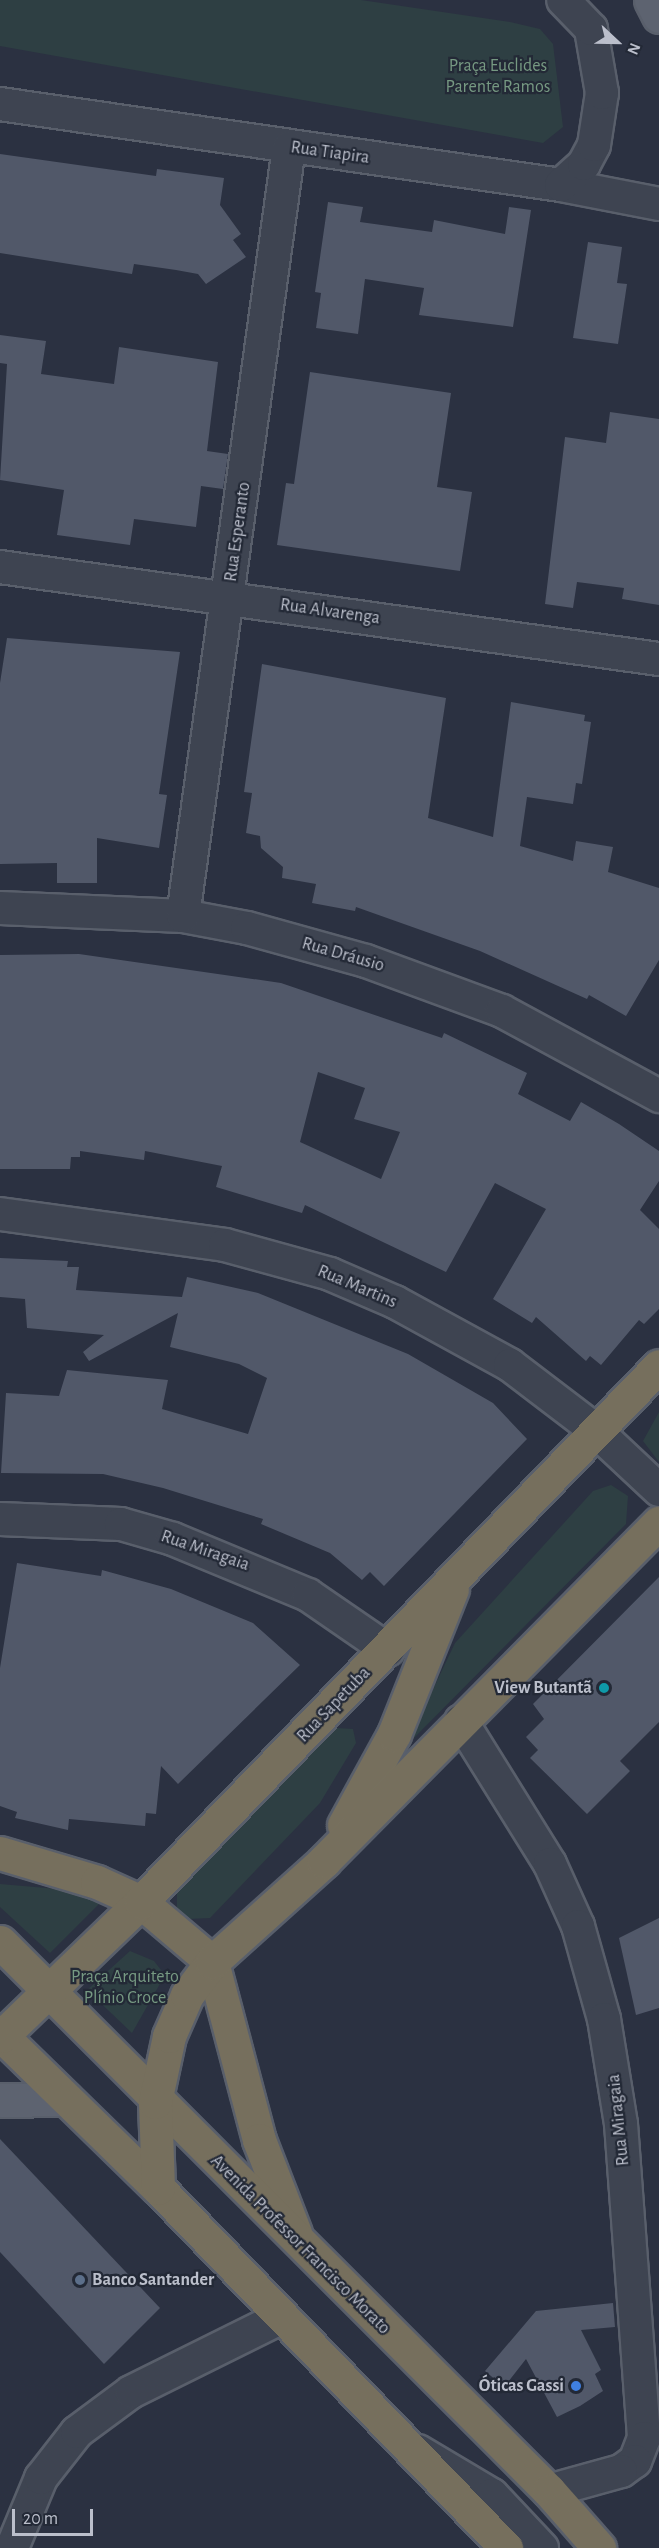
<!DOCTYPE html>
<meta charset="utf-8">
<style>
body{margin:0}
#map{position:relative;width:659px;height:2548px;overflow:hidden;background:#2b3141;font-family:"Alegreya Sans",sans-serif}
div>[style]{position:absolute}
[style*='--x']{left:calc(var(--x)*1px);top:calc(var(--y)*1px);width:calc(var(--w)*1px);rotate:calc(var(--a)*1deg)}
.green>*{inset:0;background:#2e3f43}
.building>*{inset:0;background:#515869}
.roads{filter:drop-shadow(2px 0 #595f6b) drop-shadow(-2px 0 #595f6b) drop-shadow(0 2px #595f6b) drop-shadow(0 -2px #595f6b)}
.minor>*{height:32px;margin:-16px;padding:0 16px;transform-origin:16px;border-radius:16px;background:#3e4451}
.major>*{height:33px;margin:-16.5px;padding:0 16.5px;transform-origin:16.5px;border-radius:16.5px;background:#5d6370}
.highway>*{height:33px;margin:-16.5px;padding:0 16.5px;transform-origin:16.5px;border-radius:16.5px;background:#766f5d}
.dots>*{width:16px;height:16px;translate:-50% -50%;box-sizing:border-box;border:3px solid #232936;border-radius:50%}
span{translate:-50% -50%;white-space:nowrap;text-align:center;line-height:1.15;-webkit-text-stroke:4.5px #232936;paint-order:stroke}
.park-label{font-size:18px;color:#769982}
.street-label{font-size:18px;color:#bbbfcb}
.poi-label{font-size:18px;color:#bbbfcb;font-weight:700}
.right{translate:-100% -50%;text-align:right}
.left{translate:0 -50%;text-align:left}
.north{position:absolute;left:587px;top:12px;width:60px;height:60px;-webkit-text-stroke:4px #232936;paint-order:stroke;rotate:112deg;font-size:16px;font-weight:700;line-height:24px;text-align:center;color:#bbbfcb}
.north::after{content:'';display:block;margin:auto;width:21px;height:27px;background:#bbbfcb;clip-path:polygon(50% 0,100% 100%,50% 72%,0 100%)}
.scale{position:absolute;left:12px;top:2509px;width:81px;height:27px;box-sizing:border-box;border:3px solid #bbbfcb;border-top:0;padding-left:8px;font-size:18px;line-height:21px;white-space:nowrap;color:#bbbfcb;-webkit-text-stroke:4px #232936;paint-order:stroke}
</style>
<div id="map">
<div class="green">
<div style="clip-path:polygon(0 0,361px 0,510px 22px,540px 29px,553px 44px,563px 127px,543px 143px,0 46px)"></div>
<div style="clip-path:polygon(659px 1412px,659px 1462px,643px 1441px)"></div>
<div style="clip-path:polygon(611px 1485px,628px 1496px,626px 1524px,406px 1746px,455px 1643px,593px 1491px)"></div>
<div style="clip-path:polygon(336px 1728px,353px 1729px,356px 1743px,320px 1803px,210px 1918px,188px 1919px,177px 1909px,177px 1890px)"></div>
<div style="clip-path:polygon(0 1884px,93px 1892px,101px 1902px,50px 1953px,0 1907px)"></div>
<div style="clip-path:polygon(130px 1951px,154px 1961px,165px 1975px,132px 2033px,87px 1990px)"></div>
</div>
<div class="building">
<div style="clip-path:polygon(0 154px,156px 176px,157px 169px,224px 178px,220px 205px,241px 234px,233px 240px,246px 257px,206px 284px,198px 274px,176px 270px,134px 264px,132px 274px,0 253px)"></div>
<div style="clip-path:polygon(328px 202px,363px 207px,360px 222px,432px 232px,434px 220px,505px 234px,509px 207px,531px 210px,513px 327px,419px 315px,424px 288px,365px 279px,358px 334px,316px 328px,321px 293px,315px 292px)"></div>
<div style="clip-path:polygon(588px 242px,622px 247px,617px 283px,627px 284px,618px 344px,573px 338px)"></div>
<div style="clip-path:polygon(0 335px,46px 341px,41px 374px,114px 384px,119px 347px,218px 362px,207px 451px,228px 454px,223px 489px,201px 486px,196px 527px,134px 519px,130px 545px,57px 535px,64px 490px,0 480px,7px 364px,0 363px)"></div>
<div style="clip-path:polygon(310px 372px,451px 393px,437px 487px,472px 492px,460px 571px,277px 545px,286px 483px,294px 484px)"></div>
<div style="clip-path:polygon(610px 412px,659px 419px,659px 605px,622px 599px,624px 588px,577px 582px,573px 608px,545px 604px,565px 437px,606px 443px)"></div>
<div style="clip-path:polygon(7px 638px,180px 652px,159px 794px,167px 795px,159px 848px,97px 838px,97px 883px,57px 883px,57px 863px,0 864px,0 683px)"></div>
<div style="clip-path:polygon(262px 664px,446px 698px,428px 818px,493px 837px,511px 702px,585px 715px,584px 721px,591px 722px,582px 784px,576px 783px,573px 804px,527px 797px,520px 846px,573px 861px,576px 841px,613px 847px,608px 872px,659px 888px,659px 960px,626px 1016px,589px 995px,587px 999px,480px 951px,356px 907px,355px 911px,312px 903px,316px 884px,282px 878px,283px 867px,261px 848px,260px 836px,246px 833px,252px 793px,244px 792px)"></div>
<div style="clip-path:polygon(evenodd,79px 954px,281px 983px,442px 1038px,444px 1033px,527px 1073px,518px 1094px,570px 1121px,581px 1102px,619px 1124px,659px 1151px,659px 1181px,640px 1210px,659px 1229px,659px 1309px,644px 1324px,639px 1320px,601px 1365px,590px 1356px,586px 1361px,536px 1317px,532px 1323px,493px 1299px,546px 1209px,495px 1183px,446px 1272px,305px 1205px,302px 1213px,216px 1187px,222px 1166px,145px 1151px,144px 1160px,80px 1151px,80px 1157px,71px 1157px,70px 1169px,0 1169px,0 955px,79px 954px,318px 1072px,365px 1088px,354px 1119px,400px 1132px,381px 1179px,300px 1142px,318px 1072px)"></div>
<div style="clip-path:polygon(0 1258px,68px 1261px,67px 1267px,79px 1267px,76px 1290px,182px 1297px,187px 1277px,258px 1293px,408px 1354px,493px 1403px,527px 1439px,384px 1586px,370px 1572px,362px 1580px,330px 1553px,261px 1524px,263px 1519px,163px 1488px,103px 1474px,1px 1473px,6px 1393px,59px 1396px,67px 1370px,168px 1380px,162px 1409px,248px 1434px,267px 1378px,239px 1364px,170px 1347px,178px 1313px,89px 1361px,83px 1352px,104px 1335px,27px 1328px,25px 1299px,0 1297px)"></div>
<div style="clip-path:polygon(17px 1563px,101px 1576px,102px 1570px,171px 1589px,253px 1623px,300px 1665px,178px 1784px,161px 1766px,156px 1814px,146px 1813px,145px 1826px,69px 1819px,68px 1830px,15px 1818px,17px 1812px,0 1806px,0 1668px)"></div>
<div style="clip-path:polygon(659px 1577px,659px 1722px,620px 1761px,630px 1771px,587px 1814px,530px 1758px,538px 1750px,526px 1737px,544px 1719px,533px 1704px)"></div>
<div style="clip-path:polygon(659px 1918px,659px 2008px,636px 2015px,619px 1938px)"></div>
<div style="clip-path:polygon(0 2139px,160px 2308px,104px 2364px,0 2252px)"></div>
<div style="clip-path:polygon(613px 2303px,615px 2327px,581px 2330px,601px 2370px,595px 2374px,603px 2391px,580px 2406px,557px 2417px,526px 2359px,504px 2387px,485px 2371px,536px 2311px)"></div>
</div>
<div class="roads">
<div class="minor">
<div style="--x:0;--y:104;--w:567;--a:8.22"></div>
<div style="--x:561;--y:185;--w:100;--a:11"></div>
<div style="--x:561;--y:185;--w:31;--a:-42"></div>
<div style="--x:584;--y:164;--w:21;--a:-62"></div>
<div style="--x:594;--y:145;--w:53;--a:-81.3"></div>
<div style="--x:602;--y:93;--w:65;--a:-99.8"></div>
<div style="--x:591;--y:29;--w:40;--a:-134"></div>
<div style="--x:0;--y:567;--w:665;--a:7.95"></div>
<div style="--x:0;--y:908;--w:183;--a:2.5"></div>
<div style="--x:183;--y:916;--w:65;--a:10.6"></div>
<div style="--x:247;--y:928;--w:123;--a:15.5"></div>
<div style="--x:366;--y:961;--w:145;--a:20.2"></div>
<div style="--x:502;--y:1011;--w:179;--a:28.4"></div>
<div style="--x:183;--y:916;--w:776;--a:-82.15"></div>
<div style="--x:0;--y:1214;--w:227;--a:7.8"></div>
<div style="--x:225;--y:1245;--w:109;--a:15.4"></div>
<div style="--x:330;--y:1274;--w:71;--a:23.3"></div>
<div style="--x:395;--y:1302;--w:131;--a:28.7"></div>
<div style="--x:510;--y:1365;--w:106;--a:37.3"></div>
<div style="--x:594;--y:1429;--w:89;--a:43.2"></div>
<div style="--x:0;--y:1519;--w:121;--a:2.4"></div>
<div style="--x:121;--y:1524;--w:54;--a:16.1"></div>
<div style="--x:173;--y:1539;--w:146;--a:22.5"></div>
<div style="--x:308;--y:1595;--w:97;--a:34.5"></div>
<div style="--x:461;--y:1721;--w:168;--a:58.1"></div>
<div style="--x:550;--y:1864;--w:68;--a:65.7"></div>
<div style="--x:578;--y:1926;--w:97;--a:74.4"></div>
<div style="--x:604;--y:2019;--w:106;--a:80.8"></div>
<div style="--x:621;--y:2124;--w:315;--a:85.8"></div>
<div style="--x:644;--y:2438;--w:25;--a:111"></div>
<div style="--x:635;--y:2461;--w:17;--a:144"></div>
<div style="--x:621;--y:2471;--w:75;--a:164.5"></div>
<div style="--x:418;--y:2451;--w:86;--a:30.7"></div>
<div style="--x:492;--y:2495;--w:73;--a:46.7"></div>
<div style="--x:12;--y:2548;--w:76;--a:-67.5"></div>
<div style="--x:41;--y:2478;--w:58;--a:-52"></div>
<div style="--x:77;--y:2432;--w:67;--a:-36.5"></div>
<div style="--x:131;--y:2392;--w:166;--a:-26.4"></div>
</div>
<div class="major">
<div style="--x:651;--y:0;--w:18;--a:63"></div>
<div style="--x:0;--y:2100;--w:66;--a:-0.9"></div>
</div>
<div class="highway">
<div style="--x:344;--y:1825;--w:104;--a:-61.2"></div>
<div style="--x:394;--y:1734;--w:156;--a:-68.2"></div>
<div style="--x:0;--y:1853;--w:101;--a:16.6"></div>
<div style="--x:97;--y:1882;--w:48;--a:24.4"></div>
<div style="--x:141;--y:1902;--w:93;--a:40.2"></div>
<div style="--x:212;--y:1962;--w:184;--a:75.2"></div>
<div style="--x:259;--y:2140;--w:100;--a:68.8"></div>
<div style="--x:0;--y:1942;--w:776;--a:45"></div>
<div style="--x:549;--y:2491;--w:76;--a:48.7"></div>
<div style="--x:0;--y:2034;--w:221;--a:44.3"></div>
<div style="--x:158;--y:2188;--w:501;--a:45.97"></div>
<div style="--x:2;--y:2036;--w:193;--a:-44"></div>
<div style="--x:141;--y:1902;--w:745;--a:-45.98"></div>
<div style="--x:158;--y:2188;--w:86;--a:-92"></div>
<div style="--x:155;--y:2102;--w:67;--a:-78"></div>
<div style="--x:169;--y:2036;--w:45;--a:-66.3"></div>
<div style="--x:187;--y:1995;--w:41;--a:-52.9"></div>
<div style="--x:212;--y:1962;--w:151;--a:-42"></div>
<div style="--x:324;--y:1861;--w:476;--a:-45.3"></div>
</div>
</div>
<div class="dots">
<div style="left:604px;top:1688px;background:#0f9aa8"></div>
<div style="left:80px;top:2280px;background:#5c6f8a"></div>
<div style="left:576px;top:2386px;background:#3f7fe0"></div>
</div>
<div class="park-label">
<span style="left:498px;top:77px">Praça Euclides<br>Parente Ramos</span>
<span style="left:125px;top:1988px">Praça Arquiteto<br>Plínio Croce</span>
</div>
<div class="street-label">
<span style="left:330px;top:153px;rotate:8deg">Rua Tiapira</span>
<span style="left:238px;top:532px;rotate:-82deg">Rua Esperanto</span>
<span style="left:330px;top:612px;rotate:8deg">Rua Alvarenga</span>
<span style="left:343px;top:955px;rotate:16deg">Rua Dráusio</span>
<span style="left:357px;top:1287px;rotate:23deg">Rua Martins</span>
<span style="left:205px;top:1551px;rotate:19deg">Rua Miragaia</span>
<span style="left:334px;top:1705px;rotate:-46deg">Rua Sapetuba</span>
<span style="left:619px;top:2120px;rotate:-96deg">Rua Miragaia</span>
<span style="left:300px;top:2245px;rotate:45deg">Avenida Professor Francisco Morato</span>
</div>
<div class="poi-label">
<span class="right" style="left:592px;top:1688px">View Butantã</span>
<span class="left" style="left:92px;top:2280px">Banco Santander</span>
<span class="right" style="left:564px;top:2386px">Óticas Gassi</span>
</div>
<div class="north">N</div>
<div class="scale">20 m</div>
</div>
